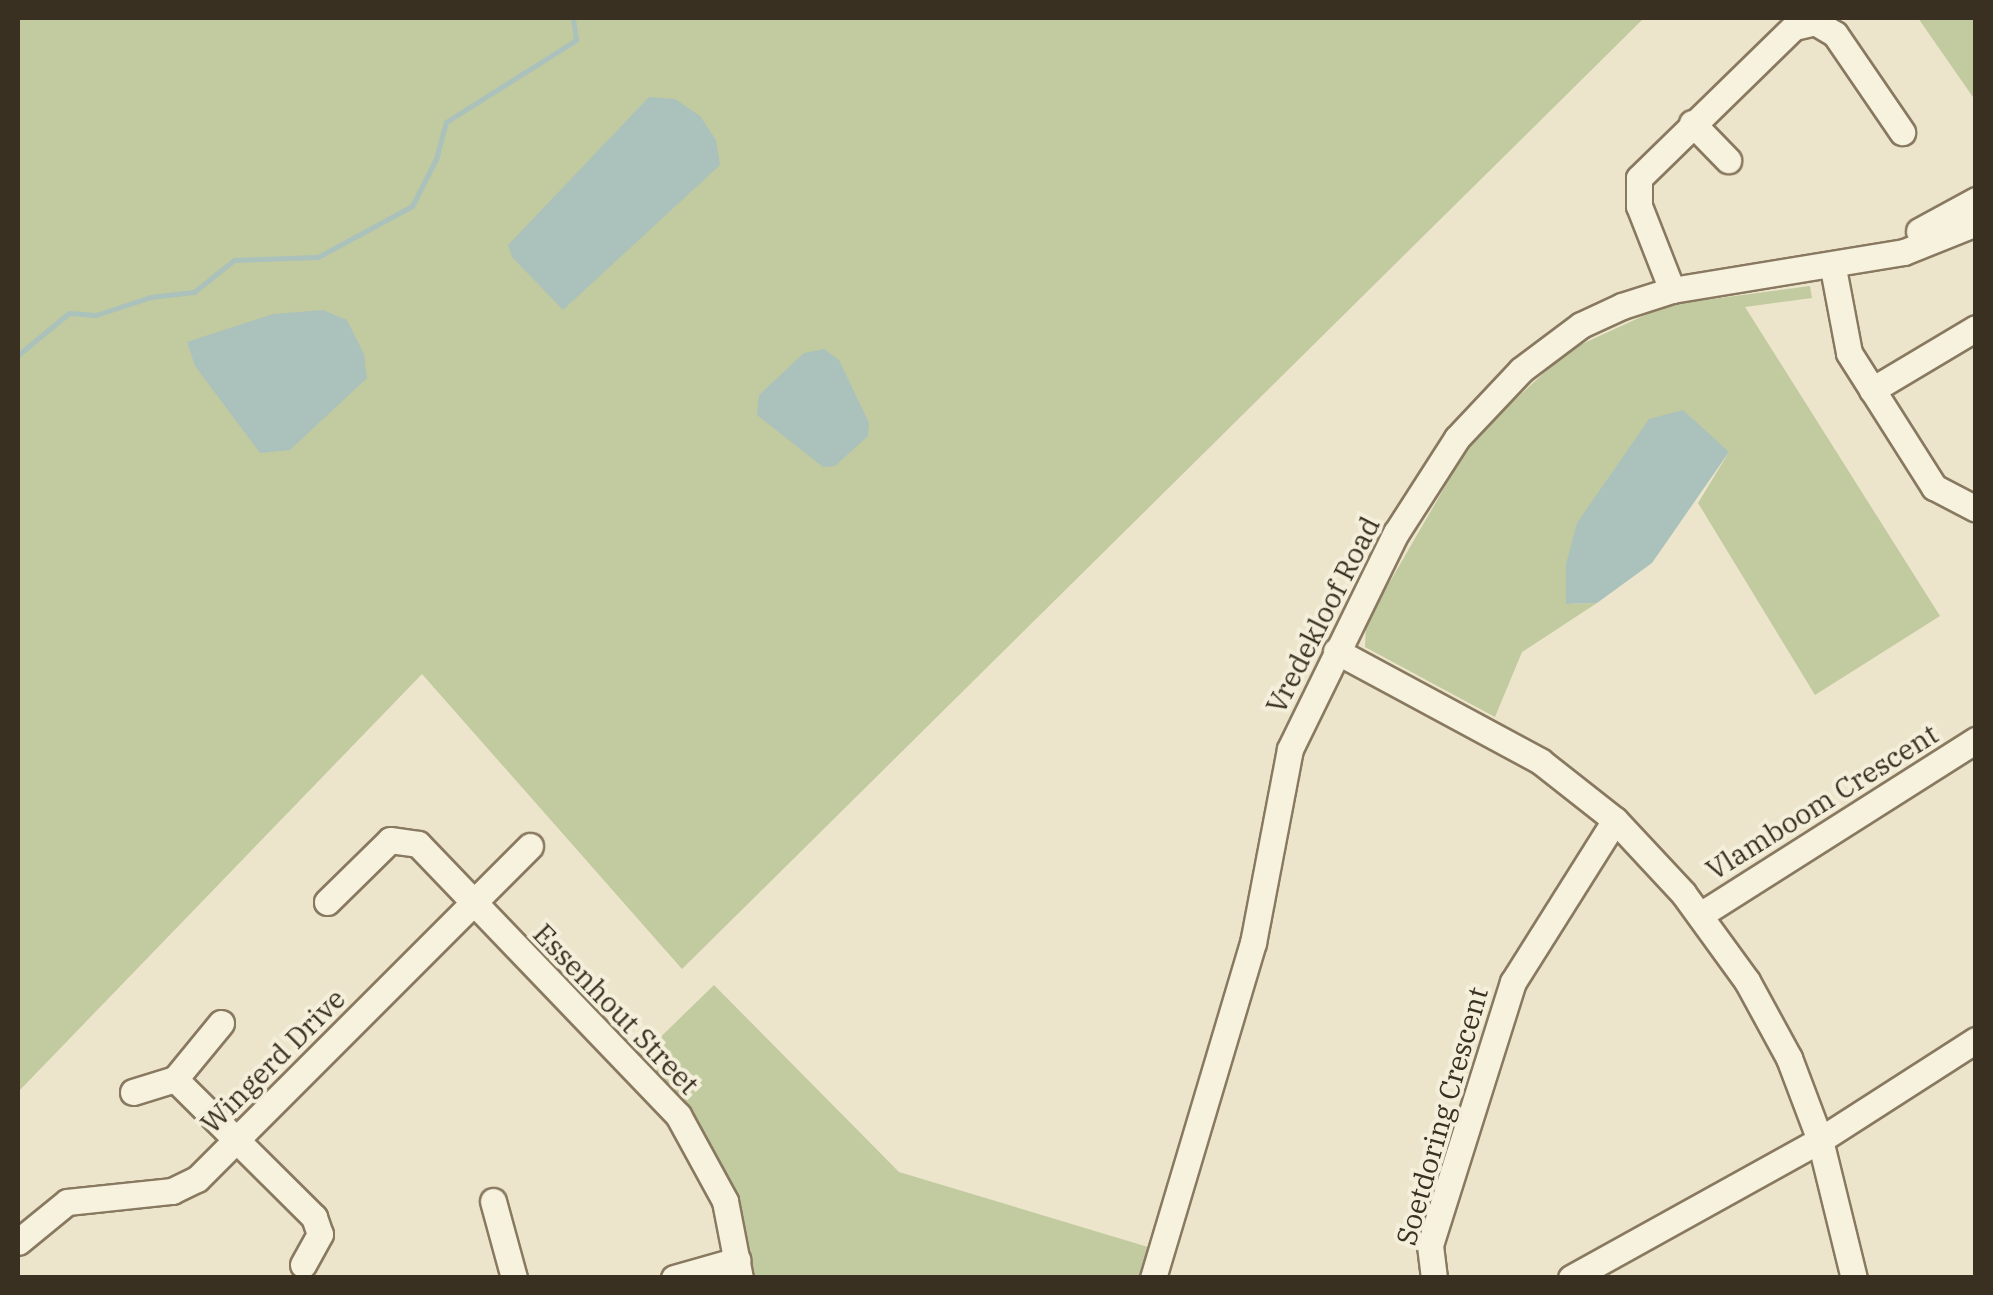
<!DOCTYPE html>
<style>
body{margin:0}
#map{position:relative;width:1993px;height:1295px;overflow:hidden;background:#ece5cb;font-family:"IBM Plex Serif",serif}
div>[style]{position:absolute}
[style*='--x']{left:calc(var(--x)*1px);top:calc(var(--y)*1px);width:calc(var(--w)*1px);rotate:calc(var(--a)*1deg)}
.green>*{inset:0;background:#c2ca9f}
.water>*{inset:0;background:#abc1bc}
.stream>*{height:5px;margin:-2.5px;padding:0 2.5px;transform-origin:2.5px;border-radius:2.5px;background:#abc1bc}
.roads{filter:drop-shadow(2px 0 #887960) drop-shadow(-2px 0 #887960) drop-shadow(0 2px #887960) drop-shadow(0 -2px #887960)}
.minor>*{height:25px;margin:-12.5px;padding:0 12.5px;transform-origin:12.5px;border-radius:12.5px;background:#f7f2de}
span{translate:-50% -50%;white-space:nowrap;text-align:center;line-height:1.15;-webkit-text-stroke:8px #f4efda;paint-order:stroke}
.street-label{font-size:28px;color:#3a3022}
.frame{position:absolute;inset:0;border:20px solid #3a3022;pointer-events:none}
</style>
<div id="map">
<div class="green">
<div style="clip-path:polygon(18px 18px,1644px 18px,682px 969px,422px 674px,18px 1092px)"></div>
<div style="clip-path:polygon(1918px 18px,1975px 18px,1975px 100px)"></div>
<div style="clip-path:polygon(1810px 286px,1812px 298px,1745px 307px,1940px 616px,1815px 695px,1698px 503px,1729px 452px,1567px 604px,1597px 603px,1522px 652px,1495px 717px,1365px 647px,1366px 623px,1461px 459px,1485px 427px,1569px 350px,1667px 305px)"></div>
<div style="clip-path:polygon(714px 985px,899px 1172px,1148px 1247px,1139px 1277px,749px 1277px,746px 1252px,637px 1060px)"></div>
</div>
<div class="water">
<div style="clip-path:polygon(649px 97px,675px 99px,700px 116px,716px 140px,720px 165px,563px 310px,512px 257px,508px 245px)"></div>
<div style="clip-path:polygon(323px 310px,347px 320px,364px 354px,367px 378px,290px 450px,260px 453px,195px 366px,187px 342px,273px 314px)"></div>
<div style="clip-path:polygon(824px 349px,839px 360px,869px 423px,868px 436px,835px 466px,823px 467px,757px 415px,759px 395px,804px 353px)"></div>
<div style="clip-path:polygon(1683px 410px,1729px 452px,1652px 563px,1597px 603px,1566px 604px,1566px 564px,1577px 523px,1649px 419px)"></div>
</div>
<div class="stream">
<div style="--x:18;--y:355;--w:66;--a:-39.5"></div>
<div style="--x:69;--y:313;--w:27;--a:4"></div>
<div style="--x:96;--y:315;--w:57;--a:-18.4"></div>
<div style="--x:150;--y:297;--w:44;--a:-6.5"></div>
<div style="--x:194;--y:292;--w:51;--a:-38.7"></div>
<div style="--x:234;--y:260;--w:84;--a:-2"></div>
<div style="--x:318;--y:257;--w:107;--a:-28.5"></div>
<div style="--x:412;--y:206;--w:53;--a:-62.9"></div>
<div style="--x:436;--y:159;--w:38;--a:-75"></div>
<div style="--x:446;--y:122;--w:154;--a:-32.2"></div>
<div style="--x:576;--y:40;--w:22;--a:-98"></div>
</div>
<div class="roads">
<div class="minor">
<div style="--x:1692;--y:123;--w:52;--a:45.8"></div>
<div style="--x:1919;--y:231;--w:65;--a:-28.5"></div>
<div style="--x:1833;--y:268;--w:86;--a:79.3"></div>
<div style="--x:1849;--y:353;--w:159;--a:57.6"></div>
<div style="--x:1934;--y:487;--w:47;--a:27.6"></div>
<div style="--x:1672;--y:290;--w:90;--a:-111.4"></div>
<div style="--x:1639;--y:206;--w:28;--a:-90"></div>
<div style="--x:1639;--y:178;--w:216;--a:-44.3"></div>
<div style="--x:1794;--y:27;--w:22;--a:-13"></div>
<div style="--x:1815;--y:22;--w:23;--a:31"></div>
<div style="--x:1835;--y:34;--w:119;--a:55.6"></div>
<div style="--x:1872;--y:390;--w:121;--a:-30.8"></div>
<div style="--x:1336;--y:651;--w:232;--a:28.3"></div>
<div style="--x:1540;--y:761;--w:95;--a:38.2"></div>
<div style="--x:1615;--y:820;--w:100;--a:47"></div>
<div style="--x:1683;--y:893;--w:109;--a:54"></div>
<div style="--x:1747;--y:981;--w:88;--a:61.4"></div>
<div style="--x:1789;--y:1058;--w:88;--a:69.3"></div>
<div style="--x:1820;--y:1140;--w:142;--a:76.2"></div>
<div style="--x:327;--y:902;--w:88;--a:-44.5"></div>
<div style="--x:390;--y:840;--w:28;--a:8"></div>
<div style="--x:418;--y:844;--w:376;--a:46.2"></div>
<div style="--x:678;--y:1115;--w:98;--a:61.3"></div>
<div style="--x:725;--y:1201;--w:78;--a:79"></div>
<div style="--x:1700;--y:915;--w:327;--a:-32.4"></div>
<div style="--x:221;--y:1023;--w:72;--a:129.4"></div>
<div style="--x:175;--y:1079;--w:196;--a:44.8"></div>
<div style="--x:314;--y:1217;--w:18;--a:71"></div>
<div style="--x:320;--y:1234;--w:35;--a:119"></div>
<div style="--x:133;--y:1092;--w:44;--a:-17.2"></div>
<div style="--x:493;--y:1201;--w:80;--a:74.7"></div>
<div style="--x:18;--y:1242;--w:63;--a:-39.2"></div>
<div style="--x:67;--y:1202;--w:106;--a:-6"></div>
<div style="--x:172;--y:1191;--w:28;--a:-26"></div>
<div style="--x:197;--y:1179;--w:471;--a:-45"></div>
<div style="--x:674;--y:1278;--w:66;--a:-15.9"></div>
<div style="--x:1153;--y:1278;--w:350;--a:-73.4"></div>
<div style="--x:1253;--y:943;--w:197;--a:-79.2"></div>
<div style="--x:1290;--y:749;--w:241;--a:-63.9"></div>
<div style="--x:1396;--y:533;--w:113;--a:-57.3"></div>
<div style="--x:1457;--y:438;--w:93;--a:-46.7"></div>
<div style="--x:1521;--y:370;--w:75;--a:-36.9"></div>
<div style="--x:1581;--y:325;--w:45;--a:-24.9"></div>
<div style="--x:1622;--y:306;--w:52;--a:-17.7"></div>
<div style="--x:1672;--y:290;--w:235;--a:-9.3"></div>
<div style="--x:1904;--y:252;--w:78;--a:-21.9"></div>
<div style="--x:1434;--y:1278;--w:33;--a:-97"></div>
<div style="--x:1430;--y:1245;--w:276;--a:-72.5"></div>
<div style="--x:1513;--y:982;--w:191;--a:-57.8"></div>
<div style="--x:1571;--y:1278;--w:285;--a:-29"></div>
<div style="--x:1820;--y:1140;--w:185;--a:-32.7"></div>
</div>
</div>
<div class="street-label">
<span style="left:1323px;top:615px;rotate:-63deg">Vredekloof Road</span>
<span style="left:1822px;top:802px;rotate:-32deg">Vlamboom Crescent</span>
<span style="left:616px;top:1009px;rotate:46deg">Essenhout Street</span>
<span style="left:273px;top:1061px;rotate:-45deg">Wingerd Drive</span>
<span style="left:1442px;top:1116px;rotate:-74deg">Soetdoring Crescent</span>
</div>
<div class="frame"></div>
</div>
